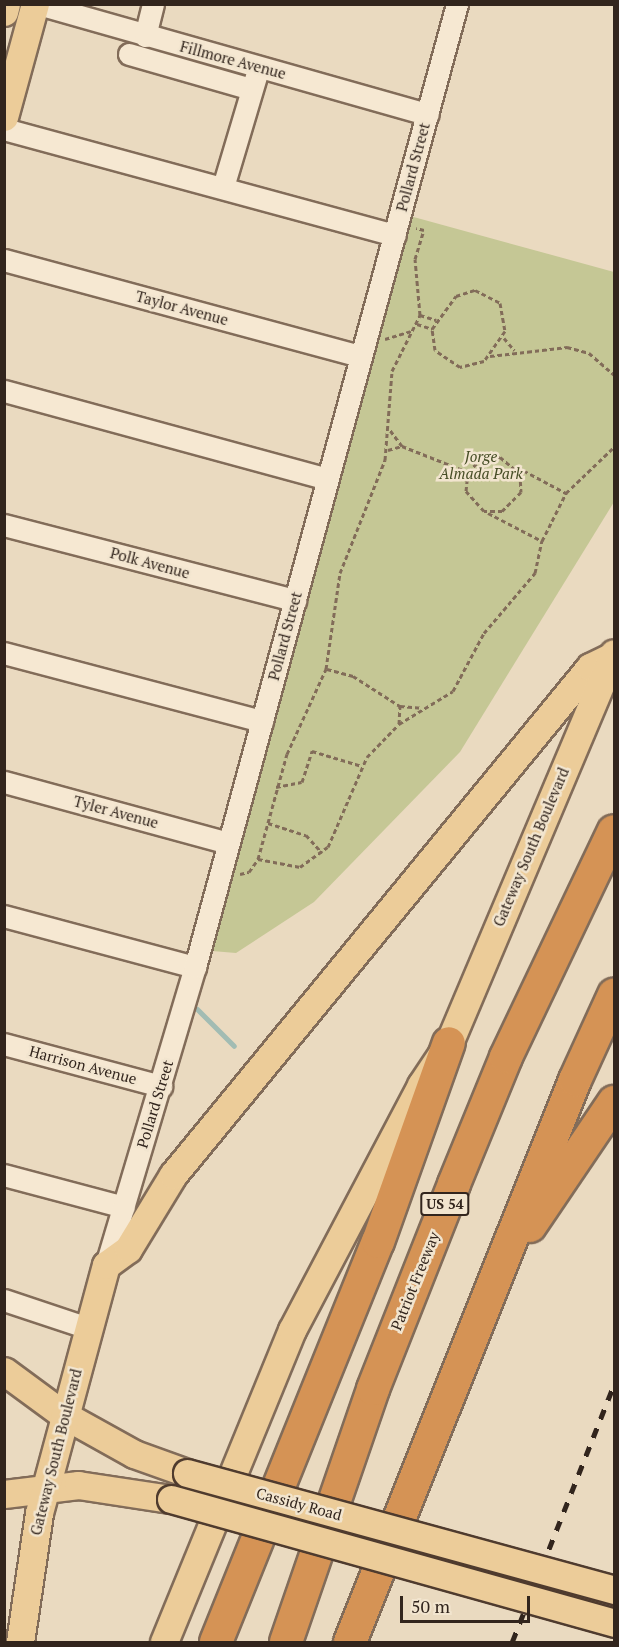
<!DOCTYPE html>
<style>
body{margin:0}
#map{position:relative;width:619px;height:1647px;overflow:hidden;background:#eadac0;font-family:"PT Serif",serif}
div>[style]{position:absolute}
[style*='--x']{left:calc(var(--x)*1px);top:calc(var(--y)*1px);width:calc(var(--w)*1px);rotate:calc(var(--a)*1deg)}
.green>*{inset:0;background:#c5c795}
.stream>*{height:5px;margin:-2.5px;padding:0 2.5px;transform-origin:2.5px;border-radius:2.5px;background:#a2bcb3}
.path>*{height:3px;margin-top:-1.5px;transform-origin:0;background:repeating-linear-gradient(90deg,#826c59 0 4.5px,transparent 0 7.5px)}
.roads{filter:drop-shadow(2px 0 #826c59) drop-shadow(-2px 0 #826c59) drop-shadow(0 2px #826c59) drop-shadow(0 -2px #826c59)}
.minor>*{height:21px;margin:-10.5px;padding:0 10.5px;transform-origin:10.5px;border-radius:10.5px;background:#f6e8d2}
.major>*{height:27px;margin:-13.5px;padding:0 13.5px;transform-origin:13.5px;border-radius:13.5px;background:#eccc99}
.highway>*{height:32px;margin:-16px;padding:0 16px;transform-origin:16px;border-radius:16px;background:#d59355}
.rail>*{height:4.5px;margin-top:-2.25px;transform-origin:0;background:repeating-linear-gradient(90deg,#32251d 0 10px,transparent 0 20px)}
.bridges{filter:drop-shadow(2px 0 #4f3b2e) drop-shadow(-2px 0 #4f3b2e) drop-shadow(0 2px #4f3b2e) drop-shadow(0 -2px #4f3b2e)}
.major-bridge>*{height:27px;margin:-13.5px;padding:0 13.5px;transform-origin:13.5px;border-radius:13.5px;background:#eccc99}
span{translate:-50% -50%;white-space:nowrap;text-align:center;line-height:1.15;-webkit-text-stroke:5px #f2e5cf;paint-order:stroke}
.shield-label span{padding:2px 4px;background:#f2e5cf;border:2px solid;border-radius:4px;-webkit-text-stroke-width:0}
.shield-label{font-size:14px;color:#32251d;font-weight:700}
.street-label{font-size:15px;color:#32251d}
.park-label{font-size:15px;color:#464d25;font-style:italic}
.frame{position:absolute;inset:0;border:6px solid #32251d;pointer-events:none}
.scale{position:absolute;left:400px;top:1596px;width:130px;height:27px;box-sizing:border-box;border:3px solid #32251d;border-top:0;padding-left:8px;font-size:18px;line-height:21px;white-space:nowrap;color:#32251d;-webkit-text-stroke:4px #f2e5cf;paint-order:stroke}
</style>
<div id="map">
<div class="green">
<div style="clip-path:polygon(410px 216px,614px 272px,614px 502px,460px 752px,314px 902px,236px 953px,212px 951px)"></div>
</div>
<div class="stream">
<div style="--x:197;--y:1009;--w:52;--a:45"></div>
</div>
<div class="path">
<div style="--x:475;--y:290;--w:28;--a:27"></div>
<div style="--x:500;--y:303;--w:28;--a:80"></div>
<div style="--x:505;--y:331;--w:37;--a:125"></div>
<div style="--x:484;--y:361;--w:25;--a:166"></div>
<div style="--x:460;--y:367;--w:30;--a:-146"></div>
<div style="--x:435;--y:350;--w:21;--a:-98"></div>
<div style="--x:432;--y:329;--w:41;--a:-54"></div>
<div style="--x:456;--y:296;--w:20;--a:-18"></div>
<div style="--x:420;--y:315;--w:17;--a:17"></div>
<div style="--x:417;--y:324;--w:16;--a:18"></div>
<div style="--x:504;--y:338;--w:16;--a:50"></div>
<div style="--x:385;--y:339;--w:27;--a:-17"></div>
<div style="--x:490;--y:356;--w:78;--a:-6.7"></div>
<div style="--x:567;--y:347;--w:23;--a:15"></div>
<div style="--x:589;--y:353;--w:33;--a:41"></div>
<div style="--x:402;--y:446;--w:71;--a:21.5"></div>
<div style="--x:468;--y:472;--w:18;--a:-45"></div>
<div style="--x:481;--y:459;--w:19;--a:-6"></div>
<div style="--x:500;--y:457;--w:26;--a:40"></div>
<div style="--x:520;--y:474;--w:18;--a:87"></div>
<div style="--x:521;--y:492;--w:27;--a:135"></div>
<div style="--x:502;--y:511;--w:18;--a:180"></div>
<div style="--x:484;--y:511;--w:27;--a:-132"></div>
<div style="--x:466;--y:491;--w:19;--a:-84"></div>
<div style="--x:388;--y:450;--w:15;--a:-16"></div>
<div style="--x:402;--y:446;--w:20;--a:-127"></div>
<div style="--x:517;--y:467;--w:55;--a:28"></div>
<div style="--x:488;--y:513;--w:61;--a:27.4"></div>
<div style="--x:327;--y:669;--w:27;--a:15"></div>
<div style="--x:353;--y:676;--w:56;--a:32.6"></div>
<div style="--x:399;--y:724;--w:18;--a:-87"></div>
<div style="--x:400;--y:706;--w:21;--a:5"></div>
<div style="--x:276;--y:787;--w:26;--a:-11"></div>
<div style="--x:302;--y:782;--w:33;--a:-72"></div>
<div style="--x:312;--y:751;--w:52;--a:16.7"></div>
<div style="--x:268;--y:823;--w:40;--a:18"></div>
<div style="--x:306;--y:835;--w:24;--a:48"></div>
<div style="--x:258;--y:859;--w:43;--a:10.8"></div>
<div style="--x:300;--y:867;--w:34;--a:-36"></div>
<div style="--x:328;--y:847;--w:98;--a:-66.6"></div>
<div style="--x:367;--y:757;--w:46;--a:-45.9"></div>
<div style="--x:399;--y:724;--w:63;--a:-31.4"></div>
<div style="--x:453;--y:691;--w:66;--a:-61.9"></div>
<div style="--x:484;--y:633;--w:79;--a:-49.6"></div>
<div style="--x:535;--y:573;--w:33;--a:-78"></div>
<div style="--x:542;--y:541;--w:54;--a:-63.4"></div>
<div style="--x:566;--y:493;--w:66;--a:-43.8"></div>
<div style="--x:240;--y:874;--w:9;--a:-13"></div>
<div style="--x:249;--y:872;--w:16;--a:-55"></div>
<div style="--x:258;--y:859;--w:109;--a:-74.6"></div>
<div style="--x:287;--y:754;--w:94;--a:-65.4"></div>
<div style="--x:326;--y:669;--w:97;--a:-81.7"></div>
<div style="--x:340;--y:573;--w:122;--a:-68.3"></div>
<div style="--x:385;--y:460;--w:89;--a:-85.5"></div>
<div style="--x:392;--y:371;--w:63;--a:-63.4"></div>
<div style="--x:420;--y:315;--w:56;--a:-95.1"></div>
<div style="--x:415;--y:259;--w:30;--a:-73"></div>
<div style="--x:424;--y:230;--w:8;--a:-166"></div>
</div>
<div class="roads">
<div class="minor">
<div style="--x:38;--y:4;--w:405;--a:15.8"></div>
<div style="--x:145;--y:36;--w:33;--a:-76"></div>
<div style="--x:129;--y:54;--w:127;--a:16"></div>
<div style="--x:4;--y:129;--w:405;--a:15.2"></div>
<div style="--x:223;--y:187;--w:116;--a:-73.4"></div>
<div style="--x:4;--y:260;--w:369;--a:15.1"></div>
<div style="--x:4;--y:391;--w:335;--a:15.2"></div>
<div style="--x:4;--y:525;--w:301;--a:14.5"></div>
<div style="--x:4;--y:653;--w:267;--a:14.8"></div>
<div style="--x:4;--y:782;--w:232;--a:15.2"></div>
<div style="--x:4;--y:916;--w:198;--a:15"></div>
<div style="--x:4;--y:1044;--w:163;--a:15"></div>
<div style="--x:4;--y:1175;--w:124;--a:14.9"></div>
<div style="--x:106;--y:1265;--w:311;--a:-73.4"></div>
<div style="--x:195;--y:967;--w:998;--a:-74.78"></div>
<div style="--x:4;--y:1300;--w:89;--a:18.4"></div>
</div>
<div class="major">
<div style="--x:4;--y:12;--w:8;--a:-76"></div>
<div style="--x:4;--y:117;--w:117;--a:-74.7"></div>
<div style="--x:4;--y:1371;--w:74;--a:36.3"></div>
<div style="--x:64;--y:1415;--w:80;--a:29.1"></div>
<div style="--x:134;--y:1454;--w:56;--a:19.7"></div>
<div style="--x:4;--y:1494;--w:75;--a:-6.9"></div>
<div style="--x:78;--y:1485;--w:94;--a:8.6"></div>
<div style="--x:20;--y:1642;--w:130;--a:-81.6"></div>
<div style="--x:39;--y:1513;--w:257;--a:-74.9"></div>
<div style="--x:106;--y:1265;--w:27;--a:-36"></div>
<div style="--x:128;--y:1249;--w:87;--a:-58.7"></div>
<div style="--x:173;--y:1175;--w:657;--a:-50.62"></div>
<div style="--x:590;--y:667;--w:25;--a:-26"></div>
<div style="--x:164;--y:1642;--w:337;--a:-67.7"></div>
<div style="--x:292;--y:1330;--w:277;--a:-62.2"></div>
<div style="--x:421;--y:1085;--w:50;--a:-56.3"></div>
<div style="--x:449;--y:1043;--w:423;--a:-67.1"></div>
</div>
<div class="highway">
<div style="--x:530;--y:1226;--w:150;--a:-55.9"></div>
<div style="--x:216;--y:1642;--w:432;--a:-68"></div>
<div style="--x:378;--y:1242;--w:211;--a:-70.4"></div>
<div style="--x:286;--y:1642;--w:268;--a:-71"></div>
<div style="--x:373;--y:1389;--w:220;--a:-68.4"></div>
<div style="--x:454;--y:1184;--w:137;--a:-67.7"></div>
<div style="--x:506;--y:1057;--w:250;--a:-64.5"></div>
<div style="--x:350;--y:1642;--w:605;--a:-68.18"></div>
<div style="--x:575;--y:1080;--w:94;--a:-65.4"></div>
</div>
</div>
<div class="rail">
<div style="--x:512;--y:1642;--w:277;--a:-68.4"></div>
</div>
<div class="bridges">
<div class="major-bridge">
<div style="--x:187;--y:1473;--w:443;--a:15.3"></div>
<div style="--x:171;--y:1499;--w:460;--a:15.6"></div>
</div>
</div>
<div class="shield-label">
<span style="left:445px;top:1204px">US 54</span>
</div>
<div class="street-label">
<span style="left:233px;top:60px;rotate:15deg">Fillmore Avenue</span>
<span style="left:413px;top:167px;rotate:-75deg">Pollard Street</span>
<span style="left:182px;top:308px;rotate:15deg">Taylor Avenue</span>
<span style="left:150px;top:563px;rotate:15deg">Polk Avenue</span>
<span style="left:285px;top:636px;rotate:-75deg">Pollard Street</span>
<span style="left:116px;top:812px;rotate:15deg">Tyler Avenue</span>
<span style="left:531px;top:847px;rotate:-67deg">Gateway South Boulevard</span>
<span style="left:83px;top:1065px;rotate:15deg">Harrison Avenue</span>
<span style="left:155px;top:1104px;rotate:-73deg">Pollard Street</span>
<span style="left:415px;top:1281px;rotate:-68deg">Patriot Freeway</span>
<span style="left:56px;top:1452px;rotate:-76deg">Gateway South Boulevard</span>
<span style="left:299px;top:1504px;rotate:15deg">Cassidy Road</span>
</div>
<div class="park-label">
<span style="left:481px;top:465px">Jorge<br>Almada Park</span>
</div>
<div class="frame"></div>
<div class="scale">50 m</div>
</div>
